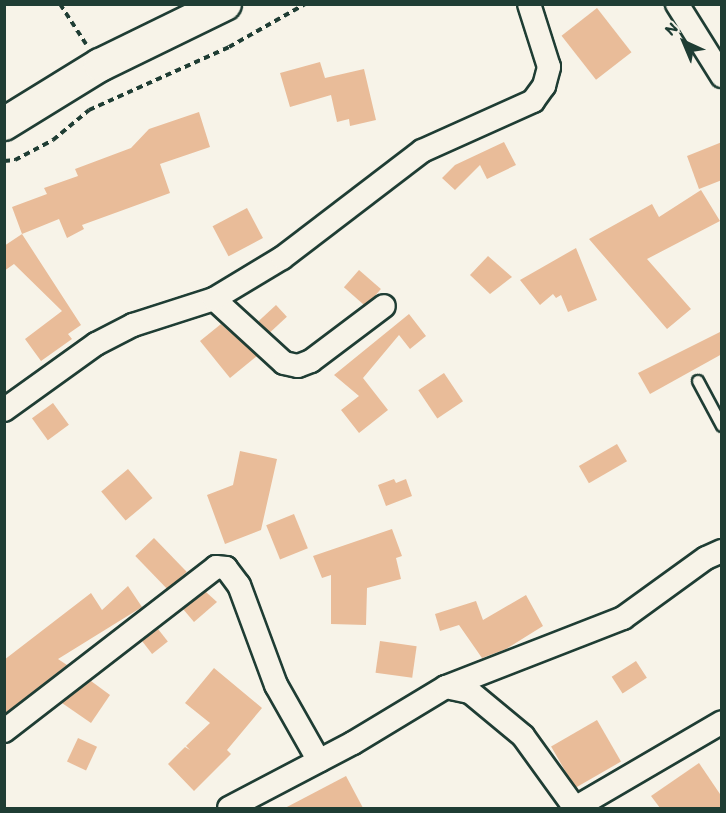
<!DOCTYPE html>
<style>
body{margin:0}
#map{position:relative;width:726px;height:813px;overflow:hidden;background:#f7f3e8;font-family:Itim,sans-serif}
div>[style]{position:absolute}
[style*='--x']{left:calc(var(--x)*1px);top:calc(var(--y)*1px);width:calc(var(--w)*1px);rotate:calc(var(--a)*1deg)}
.building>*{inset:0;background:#e9bc99;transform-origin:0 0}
.path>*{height:4px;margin-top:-2px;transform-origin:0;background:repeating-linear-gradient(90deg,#1f3d34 0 6px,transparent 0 10.5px)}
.roads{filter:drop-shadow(2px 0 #1f3d34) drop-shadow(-2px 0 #1f3d34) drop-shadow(0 2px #1f3d34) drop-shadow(0 -2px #1f3d34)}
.service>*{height:10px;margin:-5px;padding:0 5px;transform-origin:5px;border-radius:5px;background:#f7f3e8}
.minor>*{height:22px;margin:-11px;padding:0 11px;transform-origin:11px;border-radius:11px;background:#f7f3e8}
.secondary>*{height:32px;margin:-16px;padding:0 16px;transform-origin:16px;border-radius:16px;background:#f7f3e8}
span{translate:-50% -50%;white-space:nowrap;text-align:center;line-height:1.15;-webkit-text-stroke:6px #f7f3e8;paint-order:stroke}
.frame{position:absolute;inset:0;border:6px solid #1f3d34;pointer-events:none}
.north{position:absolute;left:654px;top:12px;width:60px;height:60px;-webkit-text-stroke:4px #f7f3e8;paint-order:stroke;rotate:316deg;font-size:16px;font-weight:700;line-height:24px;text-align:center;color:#1f3d34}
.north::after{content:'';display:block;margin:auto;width:21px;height:27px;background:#1f3d34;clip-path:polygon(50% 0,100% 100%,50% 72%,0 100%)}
</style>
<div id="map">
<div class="building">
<div style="left:597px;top:8px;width:56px;height:45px;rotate:52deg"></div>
<div style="clip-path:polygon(320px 62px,325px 78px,364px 69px,376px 120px,350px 126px,349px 119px,337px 122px,331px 95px,290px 107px,280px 73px)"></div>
<div style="clip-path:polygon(199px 112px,210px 147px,160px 164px,170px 193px,82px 225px,84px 229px,67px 238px,59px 219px,22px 234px,12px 207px,47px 194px,44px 188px,78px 176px,75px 169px,131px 148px,149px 129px)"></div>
<div style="clip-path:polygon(504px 142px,516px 165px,487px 179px,480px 165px,455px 190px,442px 178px,455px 165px)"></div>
<div style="clip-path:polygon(722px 142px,722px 180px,699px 189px,687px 156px)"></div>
<div style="clip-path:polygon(701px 190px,720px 221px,647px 259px,691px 309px,667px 329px,589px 239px,652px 204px,659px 217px)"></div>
<div style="left:247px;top:208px;width:34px;height:39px;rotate:62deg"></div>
<div style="clip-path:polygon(22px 234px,81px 325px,68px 334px,72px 339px,41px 361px,25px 339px,62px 311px,14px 264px,4px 271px,4px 246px)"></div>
<div style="clip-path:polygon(576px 248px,597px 300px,568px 312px,561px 295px,556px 298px,553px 294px,540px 305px,520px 280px)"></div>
<div style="clip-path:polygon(488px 256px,512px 277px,490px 294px,470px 275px)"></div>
<div style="left:359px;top:270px;width:29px;height:23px;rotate:41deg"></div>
<div style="left:276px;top:305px;width:16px;height:24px;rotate:47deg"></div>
<div style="clip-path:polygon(409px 314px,426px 336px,410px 349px,399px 335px,363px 378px,388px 410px,359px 433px,341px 410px,359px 396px,334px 375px)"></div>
<div style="clip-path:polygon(221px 324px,257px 356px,230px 378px,200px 341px)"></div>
<div style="clip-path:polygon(722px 331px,722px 354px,650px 394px,638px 373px)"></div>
<div style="left:444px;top:373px;width:34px;height:31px;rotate:56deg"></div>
<div style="left:53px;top:403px;width:27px;height:26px;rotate:54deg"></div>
<div style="left:617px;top:444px;width:20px;height:44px;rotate:60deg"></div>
<div style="clip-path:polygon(240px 451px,277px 459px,261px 530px,225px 544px,207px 495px,233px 485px)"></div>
<div style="left:128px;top:469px;width:38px;height:35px;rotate:50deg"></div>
<div style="clip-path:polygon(394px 479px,396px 483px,406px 479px,412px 496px,386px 506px,378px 485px)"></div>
<div style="left:294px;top:514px;width:37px;height:30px;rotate:68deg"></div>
<div style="clip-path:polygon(392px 529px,402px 556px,396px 558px,401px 579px,367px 588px,366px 625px,331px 624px,331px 575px,322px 578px,313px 556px)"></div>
<div style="left:154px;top:538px;width:47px;height:26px;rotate:46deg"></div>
<div style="clip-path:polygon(128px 586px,142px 607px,58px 659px,67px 665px,4px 714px,4px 660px,91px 593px,102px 610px)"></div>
<div style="clip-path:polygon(206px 592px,217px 602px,194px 622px,183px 609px)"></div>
<div style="clip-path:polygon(526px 595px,543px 626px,506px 649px,482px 658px,459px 625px,440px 631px,435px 614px,476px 601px,483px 620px)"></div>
<div style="left:158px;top:629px;width:16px;height:20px;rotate:52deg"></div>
<div style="left:380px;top:641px;width:37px;height:32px;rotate:8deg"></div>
<div style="left:636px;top:661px;width:20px;height:29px;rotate:57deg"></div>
<div style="clip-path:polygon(214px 668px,262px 708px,227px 750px,231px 754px,194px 791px,168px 764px,185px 747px,190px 750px,186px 746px,210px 723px,185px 703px)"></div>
<div style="clip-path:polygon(91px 681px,110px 695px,91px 723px,62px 703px)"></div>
<div style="left:597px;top:720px;width:48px;height:53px;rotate:60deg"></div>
<div style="left:78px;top:738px;width:21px;height:26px;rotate:25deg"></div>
<div style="clip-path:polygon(699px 763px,722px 797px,722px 808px,660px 808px,651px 796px)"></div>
<div style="clip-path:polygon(346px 776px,363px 808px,285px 808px)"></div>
</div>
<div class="path">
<div style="--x:60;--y:4;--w:48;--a:57"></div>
<div style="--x:4;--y:161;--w:11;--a:-5"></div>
<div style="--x:15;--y:160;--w:43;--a:-27.8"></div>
<div style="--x:53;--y:140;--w:47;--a:-39.8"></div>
<div style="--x:89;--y:110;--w:154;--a:-24.2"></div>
<div style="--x:229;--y:47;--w:87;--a:-29.5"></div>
</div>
<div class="roads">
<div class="service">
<div style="--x:698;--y:381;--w:51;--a:61.9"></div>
</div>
<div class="minor">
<div style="--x:677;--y:4;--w:85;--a:58"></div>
<div style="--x:214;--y:299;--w:95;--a:42.4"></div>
<div style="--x:284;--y:363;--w:14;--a:12"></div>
<div style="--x:298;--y:366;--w:14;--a:-21"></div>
<div style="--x:311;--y:361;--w:91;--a:-37"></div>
<div style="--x:4;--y:410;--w:113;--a:-35.7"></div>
<div style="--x:96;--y:344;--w:42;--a:-27.2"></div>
<div style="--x:133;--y:325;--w:85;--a:-17.8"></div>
<div style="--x:214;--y:299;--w:79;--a:-31.1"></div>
<div style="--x:282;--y:258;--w:176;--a:-37.4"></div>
<div style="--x:422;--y:151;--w:122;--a:-24.2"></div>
<div style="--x:533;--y:101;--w:19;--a:-54"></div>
<div style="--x:544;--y:86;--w:20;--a:-75"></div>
<div style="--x:549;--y:67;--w:66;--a:-107.6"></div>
<div style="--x:446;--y:687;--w:25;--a:12"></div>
<div style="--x:470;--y:692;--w:69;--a:39.7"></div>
<div style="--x:523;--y:736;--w:89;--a:54.2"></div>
<div style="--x:4;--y:731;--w:268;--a:-37.7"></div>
<div style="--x:216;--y:567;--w:10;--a:6"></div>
<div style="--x:226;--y:568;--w:21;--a:53"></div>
<div style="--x:239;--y:585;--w:107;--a:69.7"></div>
<div style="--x:276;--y:685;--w:87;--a:60.5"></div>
<div style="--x:229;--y:808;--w:140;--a:-27.7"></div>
<div style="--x:353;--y:743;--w:109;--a:-31.1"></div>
<div style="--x:446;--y:687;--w:190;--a:-21.3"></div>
<div style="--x:623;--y:618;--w:102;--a:-35.9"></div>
<div style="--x:706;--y:558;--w:17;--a:-24"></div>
<div style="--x:575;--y:808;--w:170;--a:-30.3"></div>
</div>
<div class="secondary">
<div style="--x:4;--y:124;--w:113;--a:-31.6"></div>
<div style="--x:100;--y:65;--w:139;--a:-26"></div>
</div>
</div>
<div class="frame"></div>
<div class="north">N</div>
</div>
